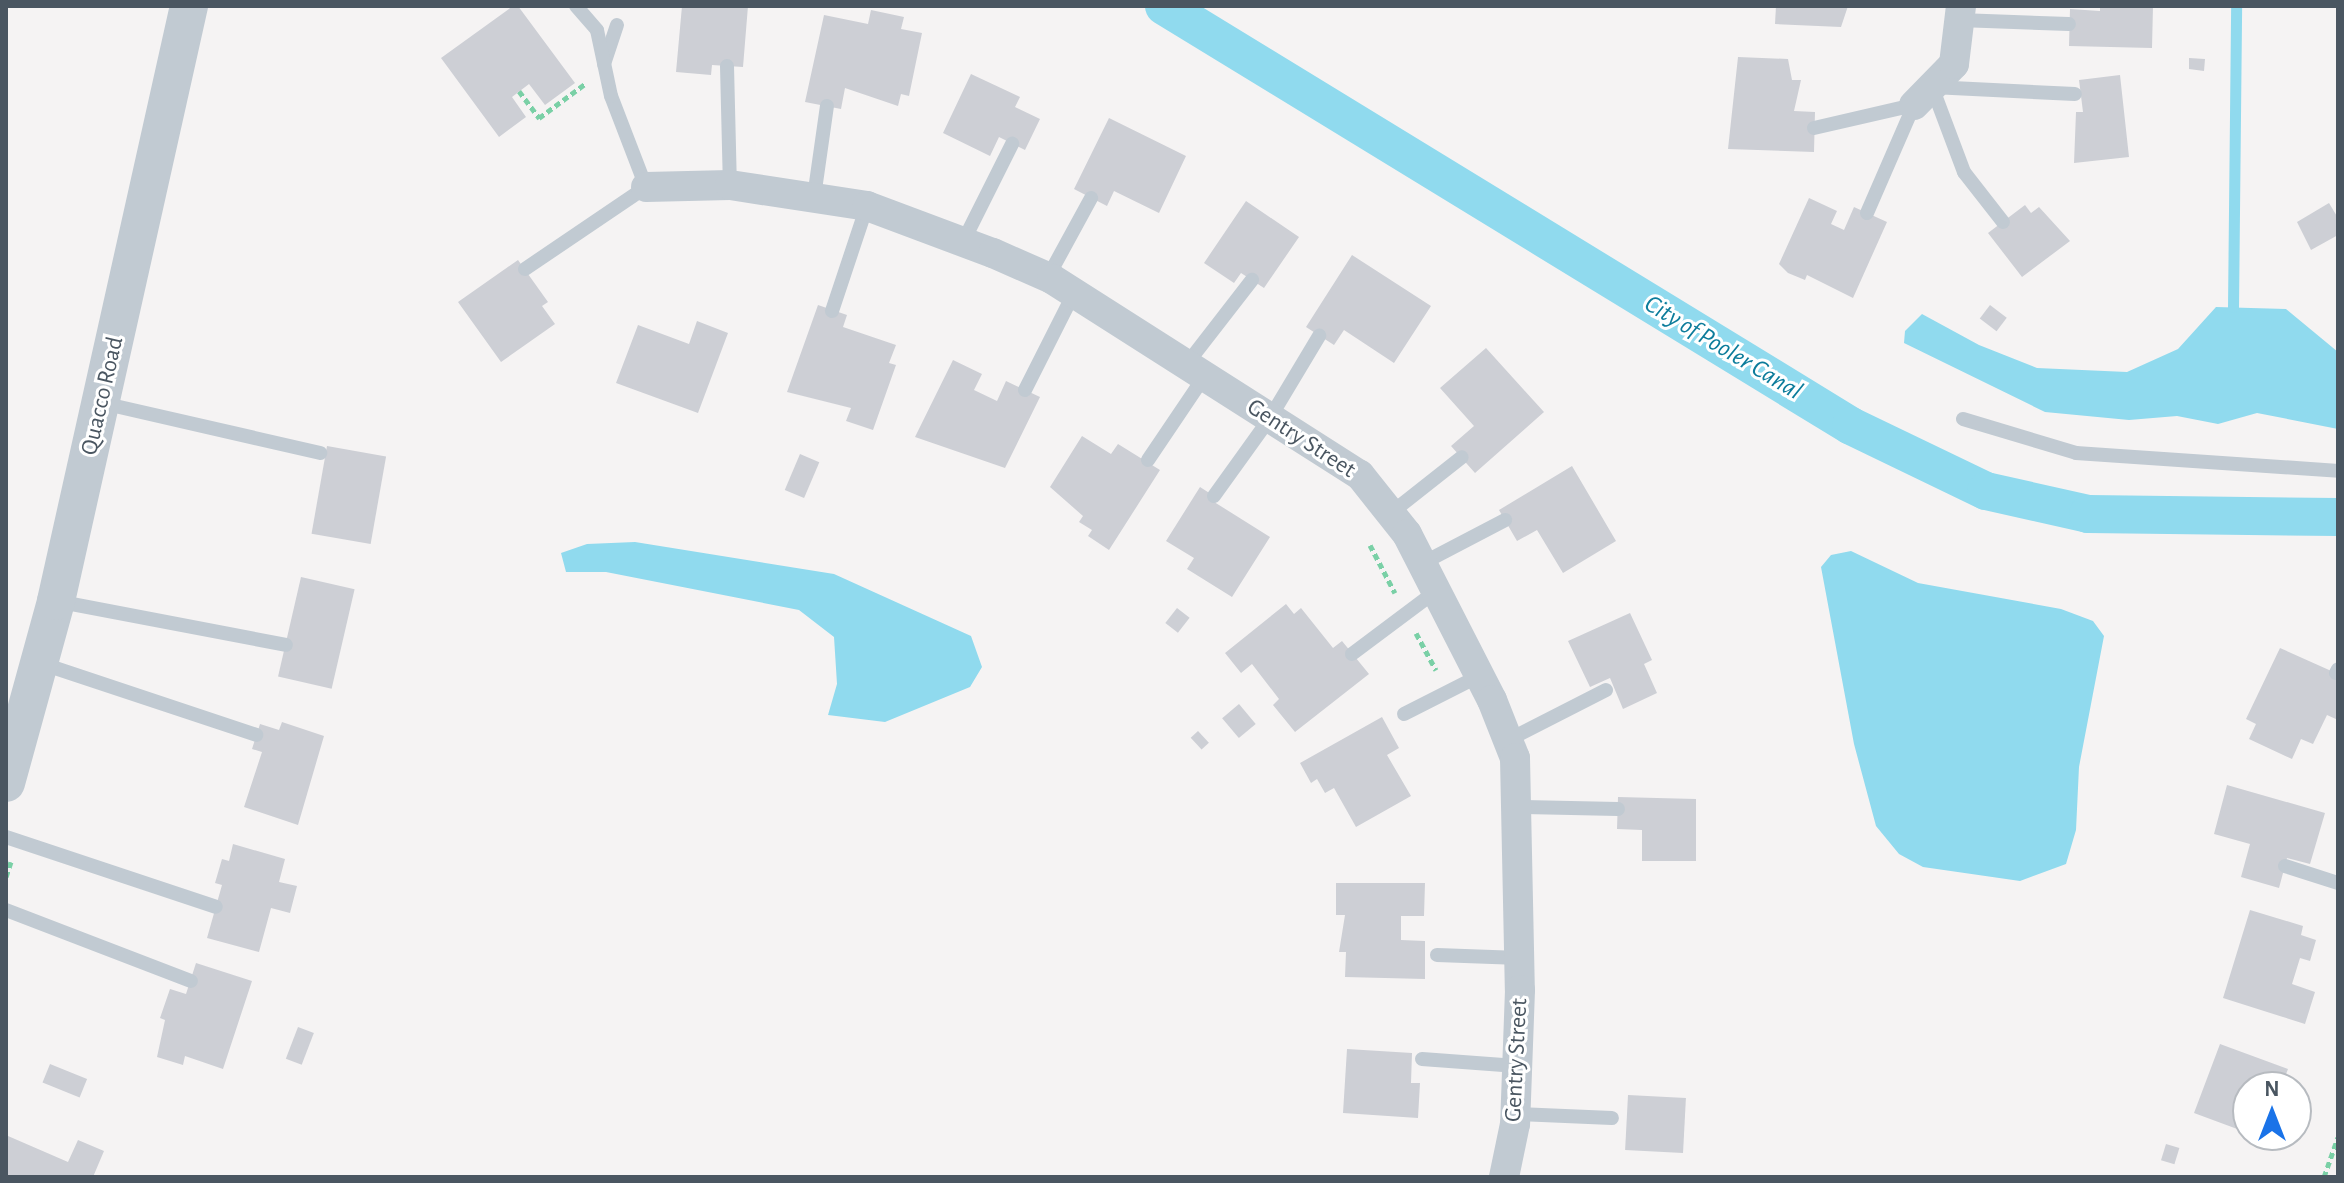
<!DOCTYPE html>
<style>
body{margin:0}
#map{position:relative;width:2344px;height:1183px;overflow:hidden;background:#f5f3f3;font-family:"Alegreya Sans",sans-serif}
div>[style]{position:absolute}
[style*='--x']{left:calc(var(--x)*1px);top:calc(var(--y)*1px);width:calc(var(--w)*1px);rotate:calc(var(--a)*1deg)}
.water>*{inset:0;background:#90daee}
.stream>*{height:11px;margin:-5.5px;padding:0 5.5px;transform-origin:5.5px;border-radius:5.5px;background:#90daee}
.canal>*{height:38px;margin:-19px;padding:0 19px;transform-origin:19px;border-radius:19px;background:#90daee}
.building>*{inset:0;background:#cdcfd5;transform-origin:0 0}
.path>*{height:5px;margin-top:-2.5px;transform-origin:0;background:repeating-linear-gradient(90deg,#7ad0a6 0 6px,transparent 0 10px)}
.service>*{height:14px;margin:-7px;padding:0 7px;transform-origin:7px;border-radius:7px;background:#c1cad2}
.minor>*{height:30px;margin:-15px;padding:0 15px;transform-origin:15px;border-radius:15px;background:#c1cad2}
.tertiary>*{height:38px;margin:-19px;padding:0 19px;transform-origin:19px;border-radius:19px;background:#c1cad2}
span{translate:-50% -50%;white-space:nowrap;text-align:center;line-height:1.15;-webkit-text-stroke:6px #fff;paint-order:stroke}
.street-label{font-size:24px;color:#4a5661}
.water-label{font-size:26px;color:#0c7c9b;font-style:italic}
.frame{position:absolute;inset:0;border:8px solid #4a5661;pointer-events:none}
.north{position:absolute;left:2232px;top:1071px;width:80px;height:80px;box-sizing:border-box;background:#fff;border:2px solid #b7bbc0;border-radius:50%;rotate:0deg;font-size:22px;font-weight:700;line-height:32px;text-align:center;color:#4a5661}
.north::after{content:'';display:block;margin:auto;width:28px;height:36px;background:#1a73e8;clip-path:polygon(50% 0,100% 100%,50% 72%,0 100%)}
</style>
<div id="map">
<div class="water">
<div style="clip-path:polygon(2216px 307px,2286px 309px,2338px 352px,2338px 429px,2257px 413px,2218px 424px,2177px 416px,2129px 420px,2045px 412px,1904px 343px,1905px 331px,1922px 314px,1979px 345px,2037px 368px,2127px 372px,2178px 349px)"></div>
<div style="clip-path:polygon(635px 542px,834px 574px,971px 636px,982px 667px,970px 687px,885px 722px,828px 715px,837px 684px,834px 637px,799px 610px,606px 572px,566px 572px,561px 553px,587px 544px)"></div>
<div style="clip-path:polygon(1851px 551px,1918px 583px,2061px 609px,2093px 621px,2104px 636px,2079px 767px,2076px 830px,2066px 864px,2020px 881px,1923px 867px,1899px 854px,1876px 826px,1854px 744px,1821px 567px,1831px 555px)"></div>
</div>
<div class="stream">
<div style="--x:2233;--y:307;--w:301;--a:-89.4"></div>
</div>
<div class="canal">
<div style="--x:1164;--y:6;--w:805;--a:31.44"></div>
<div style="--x:1851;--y:426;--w:150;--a:25.7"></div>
<div style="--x:1986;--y:491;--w:105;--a:12.7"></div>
<div style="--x:2088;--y:514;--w:250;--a:0.7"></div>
</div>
<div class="building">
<div style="clip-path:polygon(513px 6px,518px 6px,575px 83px,545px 105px,529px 84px,512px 97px,526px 117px,499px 137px,441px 58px)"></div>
<div style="clip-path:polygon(682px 6px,748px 6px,743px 67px,712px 65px,711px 75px,676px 72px)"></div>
<div style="clip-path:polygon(1776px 6px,1848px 6px,1841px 27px,1775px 24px)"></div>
<div style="clip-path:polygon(2100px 6px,2153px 6px,2152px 48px,2069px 46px,2070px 9px,2100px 11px)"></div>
<div style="clip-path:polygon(871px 10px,904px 17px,901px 29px,922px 33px,909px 96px,901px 94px,898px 106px,845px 88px,841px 109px,805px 102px,824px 15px,868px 24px)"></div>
<div style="clip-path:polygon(1738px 57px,1788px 59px,1792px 80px,1801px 80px,1794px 111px,1815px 112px,1814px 152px,1728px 149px)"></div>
<div style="clip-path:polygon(2189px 58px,2205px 59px,2204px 71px,2189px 69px)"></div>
<div style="clip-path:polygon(971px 74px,1020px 97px,1015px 107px,1040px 119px,1025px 150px,999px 137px,990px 156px,943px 133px)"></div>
<div style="clip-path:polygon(2120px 75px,2129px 157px,2074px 163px,2076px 112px,2083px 112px,2079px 80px)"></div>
<div style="clip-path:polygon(1109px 118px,1186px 156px,1159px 213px,1114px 191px,1107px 206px,1074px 189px)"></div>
<div style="clip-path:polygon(1809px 198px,1837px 211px,1831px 224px,1844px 230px,1854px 207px,1887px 222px,1853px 298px,1807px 275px,1805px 280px,1788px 273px,1779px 264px)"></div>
<div style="clip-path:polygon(1246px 201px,1299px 237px,1264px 288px,1241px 273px,1234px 283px,1204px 263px)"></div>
<div style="clip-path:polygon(2329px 203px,2338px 218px,2338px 235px,2311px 250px,2297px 222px)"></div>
<div style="clip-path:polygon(2025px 205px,2031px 213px,2039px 207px,2070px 241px,2022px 277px,1988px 233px)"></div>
<div style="clip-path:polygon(1352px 255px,1431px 306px,1394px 363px,1344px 330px,1334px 345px,1306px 327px)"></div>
<div style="clip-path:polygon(518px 260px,548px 302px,542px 306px,555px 324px,501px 362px,458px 302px)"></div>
<div style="clip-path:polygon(818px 305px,847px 315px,843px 327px,896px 345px,889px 363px,896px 365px,873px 430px,846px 421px,851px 408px,787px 392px)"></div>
<div style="left:1990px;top:305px;width:21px;height:17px;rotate:37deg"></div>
<div style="clip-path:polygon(697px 321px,728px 333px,698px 413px,616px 383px,638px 325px,689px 344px)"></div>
<div style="clip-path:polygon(1486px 348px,1544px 412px,1475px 473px,1451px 446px,1474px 426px,1440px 388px)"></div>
<div style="clip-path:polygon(953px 360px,982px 374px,974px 390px,997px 401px,1006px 381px,1040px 397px,1005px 468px,915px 437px)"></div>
<div style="clip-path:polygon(1082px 436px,1111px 454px,1118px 444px,1160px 470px,1109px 550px,1088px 536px,1092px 530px,1079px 522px,1083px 516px,1050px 487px)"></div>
<div style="left:327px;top:446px;width:60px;height:89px;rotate:10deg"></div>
<div style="left:800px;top:454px;width:21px;height:39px;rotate:23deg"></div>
<div style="clip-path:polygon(1572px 466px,1616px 541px,1563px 573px,1537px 530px,1517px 541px,1499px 510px)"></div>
<div style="clip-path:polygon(1200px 487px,1214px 496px,1211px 500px,1270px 537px,1232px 597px,1187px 569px,1194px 558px,1166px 541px)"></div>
<div style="left:301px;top:577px;width:55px;height:102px;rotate:13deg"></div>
<div style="clip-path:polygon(1286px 604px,1294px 614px,1301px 608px,1333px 648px,1342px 641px,1369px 674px,1295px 732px,1273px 705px,1279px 699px,1252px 664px,1241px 673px,1225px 653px)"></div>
<div style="left:1177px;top:608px;width:16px;height:19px;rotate:38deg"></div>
<div style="clip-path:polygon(1630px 613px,1652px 660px,1644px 664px,1657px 693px,1623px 709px,1610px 678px,1590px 687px,1568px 641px)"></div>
<div style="clip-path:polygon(2280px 648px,2338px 674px,2338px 720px,2327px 715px,2313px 744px,2301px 739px,2292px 759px,2249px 739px,2256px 724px,2246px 719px)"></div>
<div style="left:1239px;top:704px;width:26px;height:22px;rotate:50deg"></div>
<div style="clip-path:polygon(1382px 717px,1399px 748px,1387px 755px,1411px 796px,1356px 827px,1334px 788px,1325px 793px,1317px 779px,1311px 783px,1300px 763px)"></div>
<div style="clip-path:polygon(282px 722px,324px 736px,298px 825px,244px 807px,262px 752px,252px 749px,260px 724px,279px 730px)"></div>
<div style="left:1198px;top:731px;width:16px;height:10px;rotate:47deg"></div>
<div style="clip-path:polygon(2227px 785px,2325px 813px,2310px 864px,2287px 858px,2279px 888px,2241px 877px,2250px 844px,2214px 834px)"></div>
<div style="clip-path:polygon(1618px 797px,1696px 799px,1696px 861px,1642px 861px,1642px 830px,1617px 829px)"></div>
<div style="clip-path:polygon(233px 844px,285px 859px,279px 882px,297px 886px,290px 913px,271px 908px,259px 952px,207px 938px,222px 885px,215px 883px,222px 859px,229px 861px)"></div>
<div style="clip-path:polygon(1336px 883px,1425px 883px,1424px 916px,1401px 916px,1401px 940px,1425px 941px,1425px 979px,1345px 977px,1346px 952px,1339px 952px,1345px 915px,1336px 915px)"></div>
<div style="clip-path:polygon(2250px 910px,2303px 926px,2301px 935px,2316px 940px,2310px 961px,2300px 958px,2292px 984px,2315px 992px,2305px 1024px,2223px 998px)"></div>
<div style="clip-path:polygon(196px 963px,252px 981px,223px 1069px,185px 1056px,183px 1065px,157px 1057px,165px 1020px,160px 1018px,170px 989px,186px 994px)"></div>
<div style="left:298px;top:1027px;width:17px;height:34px;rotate:21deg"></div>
<div style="clip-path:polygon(2220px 1044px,2288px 1069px,2281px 1087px,2248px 1087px,2248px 1133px,2194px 1113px)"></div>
<div style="clip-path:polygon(1347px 1049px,1412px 1053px,1411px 1083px,1420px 1083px,1418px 1118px,1343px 1113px)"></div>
<div style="left:50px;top:1064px;width:40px;height:20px;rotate:22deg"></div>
<div style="left:1628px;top:1095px;width:58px;height:55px;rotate:3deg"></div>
<div style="clip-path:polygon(8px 1136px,68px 1162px,78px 1140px,104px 1151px,93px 1177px,6px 1177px)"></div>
<div style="left:2166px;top:1144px;width:14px;height:17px;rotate:17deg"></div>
</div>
<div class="path">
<div style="--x:519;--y:91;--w:34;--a:53"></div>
<div style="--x:539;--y:118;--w:57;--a:-36.5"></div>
<div style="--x:1370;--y:545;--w:54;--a:62.5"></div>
<div style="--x:1416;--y:633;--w:42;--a:61.6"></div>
<div style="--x:6;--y:877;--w:16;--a:-72"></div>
<div style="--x:2324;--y:1177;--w:42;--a:-70.7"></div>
</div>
<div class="service">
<div style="--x:1959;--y:20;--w:110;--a:2.1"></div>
<div style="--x:604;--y:64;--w:41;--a:-71.6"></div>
<div style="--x:727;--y:66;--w:119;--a:88.6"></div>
<div style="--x:1814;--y:128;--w:103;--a:-13"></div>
<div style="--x:814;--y:197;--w:92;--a:-81.9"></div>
<div style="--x:1867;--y:213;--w:118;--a:-66.5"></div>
<div style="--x:2003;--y:222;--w:63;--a:-128"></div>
<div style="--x:1964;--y:172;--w:91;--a:-110.6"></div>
<div style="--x:1932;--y:87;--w:143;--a:2.8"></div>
<div style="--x:963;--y:242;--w:110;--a:-63.4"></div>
<div style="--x:525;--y:269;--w:146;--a:-34.1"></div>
<div style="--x:646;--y:187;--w:97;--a:-111"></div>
<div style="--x:611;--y:96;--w:67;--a:-102"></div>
<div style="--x:597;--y:30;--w:32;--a:-131"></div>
<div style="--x:1048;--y:277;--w:90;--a:-61.4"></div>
<div style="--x:832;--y:311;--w:111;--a:-71.6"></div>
<div style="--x:1186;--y:365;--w:108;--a:-52.2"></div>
<div style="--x:1025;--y:390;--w:109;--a:-63.2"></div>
<div style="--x:102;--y:403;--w:224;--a:12.9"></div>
<div style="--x:1963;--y:419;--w:118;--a:16.7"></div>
<div style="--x:2076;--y:453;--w:263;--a:3.9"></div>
<div style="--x:1148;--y:460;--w:100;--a:-56"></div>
<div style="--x:1214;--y:496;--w:96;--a:-54.3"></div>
<div style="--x:1270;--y:418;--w:96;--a:-59.1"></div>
<div style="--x:1391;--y:513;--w:90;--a:-38.3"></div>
<div style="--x:1421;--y:564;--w:95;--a:-27.6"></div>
<div style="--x:56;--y:601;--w:234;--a:10.8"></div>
<div style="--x:1352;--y:654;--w:104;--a:-36.8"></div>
<div style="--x:40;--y:663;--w:228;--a:18.4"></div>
<div style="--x:2336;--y:673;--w:4;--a:-63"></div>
<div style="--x:1404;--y:714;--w:84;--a:-26.9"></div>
<div style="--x:1508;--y:740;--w:110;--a:-27"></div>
<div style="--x:1518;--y:807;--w:100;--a:1.1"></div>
<div style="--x:6;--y:837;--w:221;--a:18.4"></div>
<div style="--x:2285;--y:866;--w:56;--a:17.8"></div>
<div style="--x:6;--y:910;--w:198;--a:21"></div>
<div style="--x:1437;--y:955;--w:83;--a:2.1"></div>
<div style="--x:1422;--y:1059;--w:95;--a:4.2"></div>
<div style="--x:1516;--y:1114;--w:96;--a:2.4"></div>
</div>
<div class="minor">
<div style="--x:1914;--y:105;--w:57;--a:-45.7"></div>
<div style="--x:1954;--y:64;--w:58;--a:-83.1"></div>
<div style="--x:646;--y:187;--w:84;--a:-1.4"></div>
<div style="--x:730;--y:185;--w:139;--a:8.7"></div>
<div style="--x:867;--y:206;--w:134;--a:20.5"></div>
<div style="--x:993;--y:253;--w:64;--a:23.8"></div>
<div style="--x:1052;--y:279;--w:365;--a:32.5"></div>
<div style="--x:1360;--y:475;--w:75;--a:51.5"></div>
<div style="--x:1407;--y:534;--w:186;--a:62.9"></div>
<div style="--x:1492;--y:700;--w:62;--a:68.4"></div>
<div style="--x:1515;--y:758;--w:232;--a:88.8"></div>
<div style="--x:1520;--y:990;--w:134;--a:92.1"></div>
<div style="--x:1515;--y:1124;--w:54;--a:101.7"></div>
</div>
<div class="tertiary">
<div style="--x:6;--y:783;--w:189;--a:-74.6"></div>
<div style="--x:56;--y:601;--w:610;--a:-77.4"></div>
</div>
<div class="street-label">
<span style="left:103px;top:396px;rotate:-77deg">Quacco Road</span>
<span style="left:1301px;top:439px;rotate:33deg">Gentry Street</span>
<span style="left:1517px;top:1060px;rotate:-87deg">Gentry Street</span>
</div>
<div class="water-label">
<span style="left:1723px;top:348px;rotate:31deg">City of Pooler Canal</span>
</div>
<div class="frame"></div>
<div class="north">N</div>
</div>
